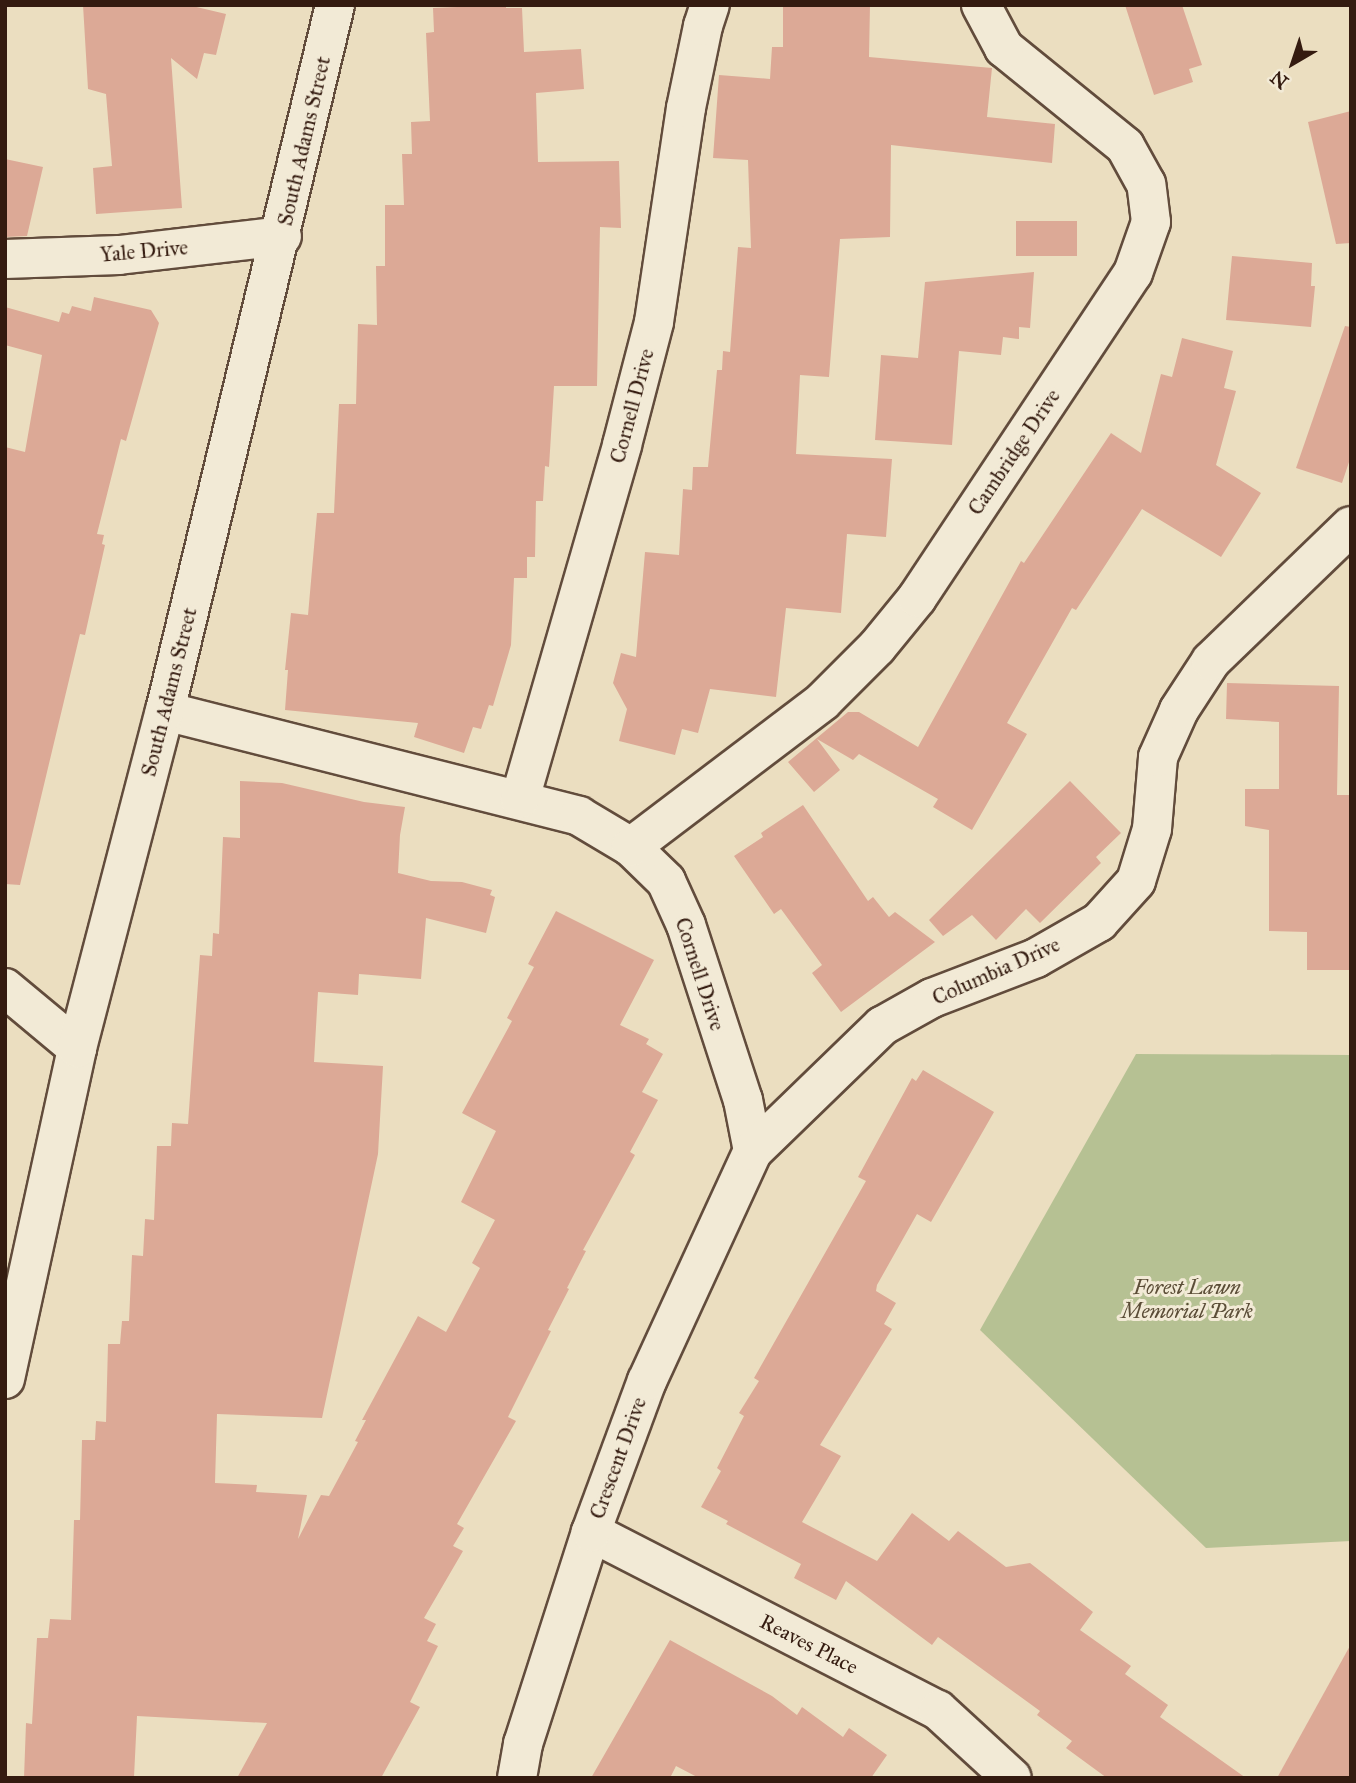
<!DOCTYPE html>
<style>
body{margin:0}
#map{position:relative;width:1356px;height:1783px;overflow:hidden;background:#ebdec0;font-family:"IM FELL Great Primer",serif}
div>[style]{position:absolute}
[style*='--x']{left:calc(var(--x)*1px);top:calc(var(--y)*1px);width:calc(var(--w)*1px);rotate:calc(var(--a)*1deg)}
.green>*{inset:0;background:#b6c193}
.building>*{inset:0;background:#dca996;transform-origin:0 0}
.roads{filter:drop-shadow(2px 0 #624c3c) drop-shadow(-2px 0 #624c3c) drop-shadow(0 2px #624c3c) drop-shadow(0 -2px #624c3c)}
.minor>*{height:38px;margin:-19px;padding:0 19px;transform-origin:19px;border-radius:19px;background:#f2ead6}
span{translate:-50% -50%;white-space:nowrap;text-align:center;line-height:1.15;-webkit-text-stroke:6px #f2ead6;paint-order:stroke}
.street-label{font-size:21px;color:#341b10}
.park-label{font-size:21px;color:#5b4d37;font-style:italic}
.frame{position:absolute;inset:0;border:7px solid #341b10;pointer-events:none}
.north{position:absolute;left:1258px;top:28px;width:70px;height:70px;-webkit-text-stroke:5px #f2ead6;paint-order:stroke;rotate:219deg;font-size:19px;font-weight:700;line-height:28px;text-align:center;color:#341b10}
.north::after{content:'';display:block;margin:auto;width:24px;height:32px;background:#341b10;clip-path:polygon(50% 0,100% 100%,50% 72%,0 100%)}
</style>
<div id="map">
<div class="green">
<div style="clip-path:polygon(1136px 1054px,1351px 1055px,1351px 1541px,1206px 1548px,980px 1330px)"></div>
</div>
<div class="building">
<div style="clip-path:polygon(83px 5px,188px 5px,226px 14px,216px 55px,204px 53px,197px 79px,171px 58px,182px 208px,96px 214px,93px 168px,112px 166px,106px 94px,88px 89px)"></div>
<div style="clip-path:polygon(506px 5px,506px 8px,522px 8px,524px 52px,581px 49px,584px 89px,536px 93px,538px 162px,619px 161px,621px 228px,600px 227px,597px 386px,554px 386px,549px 467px,545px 466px,543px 501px,536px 501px,535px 557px,527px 557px,527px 578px,514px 578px,511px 645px,493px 706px,489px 705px,481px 729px,473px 727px,464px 753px,414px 737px,418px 723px,285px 710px,288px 670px,285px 670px,291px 613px,308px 615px,317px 513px,334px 513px,339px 404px,356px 404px,358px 324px,377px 325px,376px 266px,385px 266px,385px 205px,404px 205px,402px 154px,412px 154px,411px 122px,430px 121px,426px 33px,434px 32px,433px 8px)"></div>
<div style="clip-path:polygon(783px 5px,870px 5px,869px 57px,992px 68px,987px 117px,1055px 124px,1052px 163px,891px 145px,890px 237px,840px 239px,829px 377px,800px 375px,796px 454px,892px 459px,886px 537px,847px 534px,841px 613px,786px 608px,776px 697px,710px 689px,698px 733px,682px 729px,675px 755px,619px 741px,627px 709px,613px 683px,621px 653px,636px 657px,645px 552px,679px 555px,683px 489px,692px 490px,693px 467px,708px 467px,717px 370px,722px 370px,723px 351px,730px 352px,738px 247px,751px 248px,748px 160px,713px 158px,719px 75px,770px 79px,772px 47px,783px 47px)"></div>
<div style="clip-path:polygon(1125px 5px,1182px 5px,1202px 65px,1189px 69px,1193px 82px,1154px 95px)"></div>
<div style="clip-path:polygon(1351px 111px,1351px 243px,1336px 244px,1308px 122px)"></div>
<div style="clip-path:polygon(5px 159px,43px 167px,27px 236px,5px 237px)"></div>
<div style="left:1016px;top:221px;width:61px;height:35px"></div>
<div style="clip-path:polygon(1232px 256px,1312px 263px,1311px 286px,1315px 286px,1311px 327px,1226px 320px)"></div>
<div style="clip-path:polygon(1034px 272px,1030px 328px,1019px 327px,1019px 339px,1003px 337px,1001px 355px,959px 351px,952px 445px,875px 440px,881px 355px,918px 358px,925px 282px)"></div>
<div style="clip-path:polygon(94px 297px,151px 310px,159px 323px,126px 441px,121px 439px,97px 534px,104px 535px,102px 544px,105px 545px,85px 635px,80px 634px,20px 885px,5px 884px,5px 447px,25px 452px,42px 355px,5px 345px,5px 307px,59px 322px,62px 312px,69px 314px,72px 306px,91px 311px)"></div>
<div style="clip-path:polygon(1345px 326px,1351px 327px,1351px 456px,1342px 483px,1296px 468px)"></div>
<div style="clip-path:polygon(1182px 338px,1233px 351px,1224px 388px,1236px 391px,1216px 465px,1261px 493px,1221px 557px,1142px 509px,1076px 610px,1072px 608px,1007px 723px,1027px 734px,972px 830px,933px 807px,938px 799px,859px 754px,853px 760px,817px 739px,840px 770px,814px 792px,788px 762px,848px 712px,859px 712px,918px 747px,1021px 561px,1024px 563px,1111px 433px,1141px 453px,1161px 374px,1172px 377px)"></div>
<div style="clip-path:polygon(1227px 683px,1339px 686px,1337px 795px,1351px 795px,1351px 970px,1307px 970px,1307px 932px,1269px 931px,1269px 830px,1245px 826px,1245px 789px,1279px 789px,1279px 722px,1226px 719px)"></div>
<div style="clip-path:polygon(240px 781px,282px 783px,364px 802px,405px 807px,400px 835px,398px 873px,431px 881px,462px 882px,492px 890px,490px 895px,495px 897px,486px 933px,426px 918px,421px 979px,359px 974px,358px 995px,318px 992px,314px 1062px,383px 1066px,378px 1154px,322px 1418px,217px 1414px,215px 1483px,257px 1485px,256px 1492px,307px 1495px,298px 1539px,321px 1495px,329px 1496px,358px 1442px,355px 1441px,366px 1420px,362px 1420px,418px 1316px,446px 1332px,480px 1268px,472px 1263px,495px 1220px,461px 1202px,496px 1131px,462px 1113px,512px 1021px,507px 1018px,534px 967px,528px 964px,556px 911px,654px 960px,620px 1025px,649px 1039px,646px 1044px,663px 1054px,642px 1092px,658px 1100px,630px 1152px,635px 1155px,583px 1250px,586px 1251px,567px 1288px,569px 1289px,548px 1330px,551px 1331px,508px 1417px,516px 1421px,457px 1524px,464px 1528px,453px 1546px,463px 1551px,424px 1618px,436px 1624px,427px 1641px,438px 1646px,410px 1702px,420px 1707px,381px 1778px,237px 1778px,267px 1723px,137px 1716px,134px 1777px,24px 1778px,26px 1723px,32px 1724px,37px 1638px,48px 1638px,50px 1619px,71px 1620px,74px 1520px,80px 1520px,82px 1440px,95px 1440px,96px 1421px,106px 1422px,108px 1344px,120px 1344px,122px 1321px,129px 1321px,132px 1255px,143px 1256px,145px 1219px,154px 1220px,157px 1146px,171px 1146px,172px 1123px,188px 1124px,200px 955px,212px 956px,213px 933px,219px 934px,223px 837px,240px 838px)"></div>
<div style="clip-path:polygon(1070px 781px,1121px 833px,1096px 857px,1101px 863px,1040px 923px,1026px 909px,996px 940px,972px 915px,943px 936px,929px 920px)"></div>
<div style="clip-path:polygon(803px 805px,868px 901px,873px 897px,889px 917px,895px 912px,935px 942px,841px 1012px,812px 973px,822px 965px,781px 909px,774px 914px,734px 856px,763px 837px,761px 833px)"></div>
<div style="clip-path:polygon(923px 1070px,994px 1112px,931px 1222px,917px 1214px,877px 1285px,876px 1291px,896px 1303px,884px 1324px,892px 1329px,820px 1445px,841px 1456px,802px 1522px,877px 1561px,912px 1513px,949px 1541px,958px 1531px,1006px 1567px,1030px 1563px,1093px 1612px,1080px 1630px,1131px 1666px,1125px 1674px,1168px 1705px,1160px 1717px,1246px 1778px,1107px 1778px,1066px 1748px,1072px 1741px,1037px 1715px,1040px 1711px,938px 1637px,932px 1645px,846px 1581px,836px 1600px,794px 1578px,801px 1564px,726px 1524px,728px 1521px,701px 1507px,721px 1471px,717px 1468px,744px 1416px,739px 1413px,759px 1381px,754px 1378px,866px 1181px,858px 1177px,912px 1078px,916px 1081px)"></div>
<div style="clip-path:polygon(670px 1640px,772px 1696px,797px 1715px,802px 1707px,843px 1737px,849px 1728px,887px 1755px,871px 1778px,699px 1778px,676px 1766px,670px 1778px,591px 1778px)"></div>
<div style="clip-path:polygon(1351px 1644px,1351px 1778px,1277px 1778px)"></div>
</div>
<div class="roads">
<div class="minor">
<div style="--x:5;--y:259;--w:114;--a:-2"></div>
<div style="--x:119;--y:255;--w:164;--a:-6.6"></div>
<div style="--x:165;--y:711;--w:427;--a:14.2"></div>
<div style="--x:579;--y:816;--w:61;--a:30.8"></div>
<div style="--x:631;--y:847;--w:49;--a:44.2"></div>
<div style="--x:666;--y:881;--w:48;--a:65.6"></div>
<div style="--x:686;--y:925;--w:184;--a:72"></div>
<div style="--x:743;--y:1100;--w:52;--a:78.9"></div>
<div style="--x:520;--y:799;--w:368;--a:-73.9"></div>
<div style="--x:622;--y:445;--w:127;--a:-75.4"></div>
<div style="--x:654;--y:322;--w:216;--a:-81.5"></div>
<div style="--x:686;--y:108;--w:84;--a:-78.3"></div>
<div style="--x:703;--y:26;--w:22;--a:-72"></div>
<div style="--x:631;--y:847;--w:241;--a:-37.2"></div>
<div style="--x:823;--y:701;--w:76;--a:-45"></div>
<div style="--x:877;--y:647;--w:63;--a:-50.8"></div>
<div style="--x:917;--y:598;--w:390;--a:-56.4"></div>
<div style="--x:1133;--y:273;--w:54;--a:-70.6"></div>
<div style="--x:1151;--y:222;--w:38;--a:-97"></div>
<div style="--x:1146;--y:184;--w:43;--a:-118.9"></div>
<div style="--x:1125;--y:146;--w:156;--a:-141"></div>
<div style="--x:1004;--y:48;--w:49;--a:-118.1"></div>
<div style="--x:5;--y:988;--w:94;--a:39.8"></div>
<div style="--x:5;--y:1379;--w:339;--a:-77.7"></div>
<div style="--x:77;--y:1048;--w:348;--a:-75.4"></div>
<div style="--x:165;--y:711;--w:726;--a:-76.46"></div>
<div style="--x:591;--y:1532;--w:390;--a:27.2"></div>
<div style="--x:938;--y:1710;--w:100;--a:42.6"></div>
<div style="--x:517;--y:1778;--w:35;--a:-80"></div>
<div style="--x:523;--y:1744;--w:223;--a:-72.2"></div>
<div style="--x:591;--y:1532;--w:161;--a:-69.7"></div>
<div style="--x:647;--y:1381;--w:253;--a:-65.3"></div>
<div style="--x:753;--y:1151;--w:180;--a:-44.1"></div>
<div style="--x:882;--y:1026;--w:57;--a:-29.2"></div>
<div style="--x:932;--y:998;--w:111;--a:-21"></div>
<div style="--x:1036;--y:958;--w:73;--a:-29.7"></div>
<div style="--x:1099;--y:922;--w:55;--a:-47.9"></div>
<div style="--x:1136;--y:881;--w:54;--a:-72.9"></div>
<div style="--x:1152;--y:829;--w:72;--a:-85.2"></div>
<div style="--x:1158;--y:757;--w:51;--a:-65.9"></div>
<div style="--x:1179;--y:710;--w:59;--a:-56.9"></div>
<div style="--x:1211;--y:661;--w:194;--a:-44"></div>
</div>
</div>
<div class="street-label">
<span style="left:304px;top:141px;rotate:-77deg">South Adams Street</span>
<span style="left:144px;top:251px;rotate:-5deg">Yale Drive</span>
<span style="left:632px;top:406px;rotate:-75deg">Cornell Drive</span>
<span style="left:1014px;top:452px;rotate:-56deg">Cambridge Drive</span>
<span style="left:169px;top:692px;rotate:-76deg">South Adams Street</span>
<span style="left:996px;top:971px;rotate:-24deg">Columbia Drive</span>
<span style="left:700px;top:974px;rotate:72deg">Cornell Drive</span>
<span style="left:618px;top:1458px;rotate:-70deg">Crescent Drive</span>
<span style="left:809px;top:1644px;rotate:27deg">Reaves Place</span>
</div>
<div class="park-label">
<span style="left:1187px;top:1299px">Forest Lawn<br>Memorial Park</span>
</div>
<div class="frame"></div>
<div class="north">N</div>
</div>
